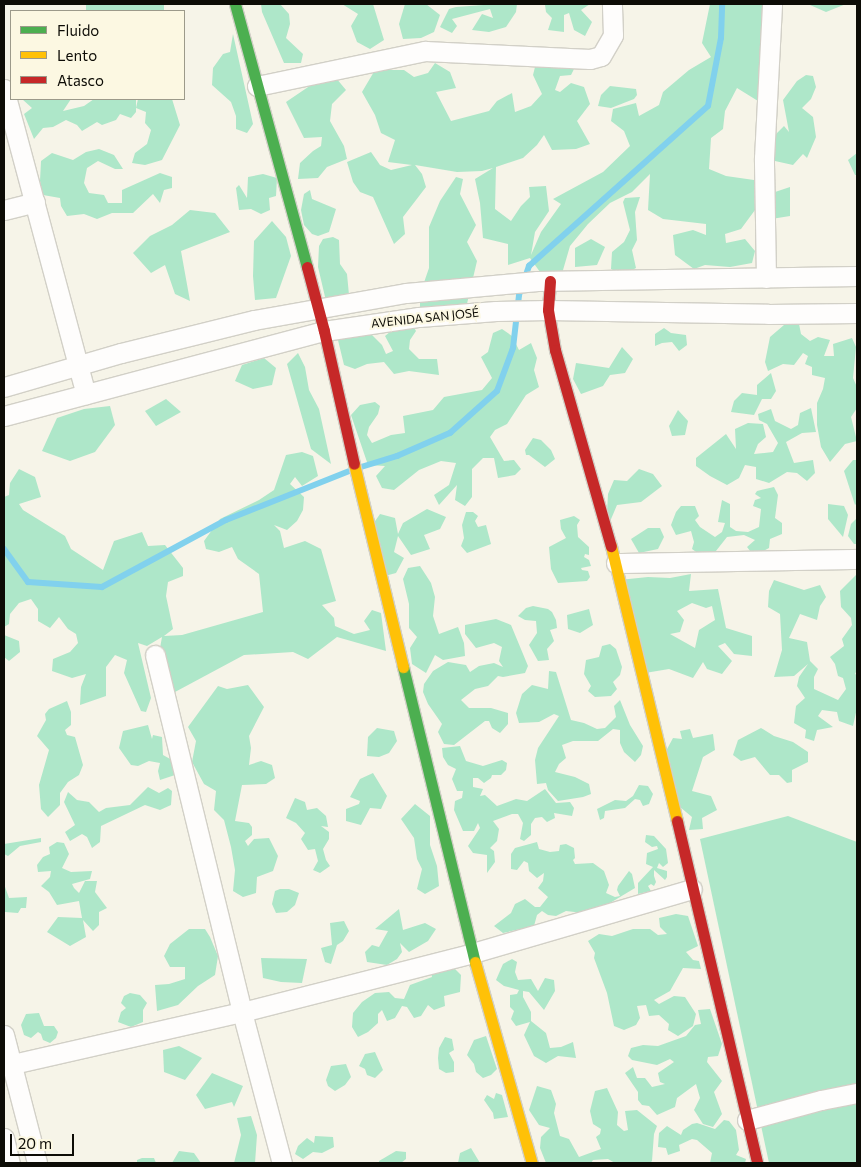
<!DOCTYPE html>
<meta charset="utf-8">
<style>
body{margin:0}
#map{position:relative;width:861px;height:1167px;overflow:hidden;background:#f6f4e8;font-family:Commissioner,sans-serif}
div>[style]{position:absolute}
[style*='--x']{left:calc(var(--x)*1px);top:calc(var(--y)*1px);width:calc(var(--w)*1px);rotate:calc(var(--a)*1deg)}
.green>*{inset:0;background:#aee7c9;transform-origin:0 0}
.stream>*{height:6px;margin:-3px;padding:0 3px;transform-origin:3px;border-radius:3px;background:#81d1ed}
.roads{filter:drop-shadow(1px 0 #d2d0c7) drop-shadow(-1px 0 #d2d0c7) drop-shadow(0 1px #d2d0c7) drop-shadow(0 -1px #d2d0c7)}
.street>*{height:19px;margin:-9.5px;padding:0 9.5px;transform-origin:9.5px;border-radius:9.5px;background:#fefdfc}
.fast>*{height:11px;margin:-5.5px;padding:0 5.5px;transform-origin:5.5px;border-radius:5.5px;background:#4caf50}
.slow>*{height:11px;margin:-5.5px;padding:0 5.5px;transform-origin:5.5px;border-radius:5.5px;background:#ffc107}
.jam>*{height:11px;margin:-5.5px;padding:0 5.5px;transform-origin:5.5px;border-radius:5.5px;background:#c62828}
span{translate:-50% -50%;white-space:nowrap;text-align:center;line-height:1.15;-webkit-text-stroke:4px #fcf8e2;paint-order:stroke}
.street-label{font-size:12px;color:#0d0c06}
.frame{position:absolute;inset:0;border:5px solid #0d0c06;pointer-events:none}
.legend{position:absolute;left:10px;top:10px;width:175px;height:90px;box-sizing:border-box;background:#fcf8e2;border:1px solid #9c9a8a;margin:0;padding:6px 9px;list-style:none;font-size:15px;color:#0d0c06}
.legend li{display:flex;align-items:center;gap:10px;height:25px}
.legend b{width:25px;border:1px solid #9c9a8a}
.scale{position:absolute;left:10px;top:1134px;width:64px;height:22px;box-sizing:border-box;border:2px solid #0d0c06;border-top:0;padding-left:6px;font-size:15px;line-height:18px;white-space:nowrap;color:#0d0c06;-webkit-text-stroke:4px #fcf8e2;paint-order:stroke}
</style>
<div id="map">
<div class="green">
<div style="left:86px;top:4px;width:78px;height:8px"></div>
<div style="clip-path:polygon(261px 4px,280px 4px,289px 14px,290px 24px,286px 38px,303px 54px,301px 63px,284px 63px,262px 12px)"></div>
<div style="clip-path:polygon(342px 4px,373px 4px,384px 40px,370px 49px,357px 42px,351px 26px,358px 14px)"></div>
<div style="clip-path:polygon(405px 4px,426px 4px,440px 15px,434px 32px,421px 38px,403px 39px,399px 24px)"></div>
<div style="clip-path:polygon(497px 4px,517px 4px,516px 12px,506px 27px,489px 32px,472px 30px,482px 14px,493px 18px,490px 9px,452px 19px,457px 26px,452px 33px,440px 27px,449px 9px,456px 7px)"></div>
<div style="clip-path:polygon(551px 4px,590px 4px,581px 10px,592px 22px,585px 36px,574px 30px,569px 13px,564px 15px,564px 32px,548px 30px,552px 18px,546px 12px,545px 5px)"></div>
<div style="clip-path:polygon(710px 4px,762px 4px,770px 21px,766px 106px,737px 88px,725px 111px,723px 129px,711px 138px,709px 169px,726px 176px,754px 180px,755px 210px,741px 229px,725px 234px,726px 243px,745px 239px,755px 251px,752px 263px,730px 267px,705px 265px,694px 269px,675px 255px,673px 235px,693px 230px,706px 235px,706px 224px,663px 219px,648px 210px,650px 174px,632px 192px,610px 203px,588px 224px,570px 246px,561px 277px,550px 286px,530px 258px,508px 265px,508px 244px,483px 238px,480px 203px,475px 179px,493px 168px,482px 171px,457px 172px,415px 165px,422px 174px,426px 187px,403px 217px,405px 234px,394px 244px,373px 197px,360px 192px,353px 182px,347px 162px,371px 152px,380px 165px,391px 170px,412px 165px,388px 162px,395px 140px,381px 133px,375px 115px,362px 92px,375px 70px,404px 70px,414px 77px,428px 73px,435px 63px,450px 72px,456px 88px,436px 92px,451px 121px,489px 111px,497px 101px,512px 93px,515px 112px,531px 106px,542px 94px,533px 75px,536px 63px,574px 69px,571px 75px,560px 76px,555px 90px,560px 92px,571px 83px,584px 87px,590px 104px,577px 121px,590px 144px,576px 149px,552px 150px,544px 135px,537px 145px,523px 158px,496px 167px,495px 209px,511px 221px,521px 206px,530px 197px,529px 187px,546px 186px,549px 211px,535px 232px,531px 255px,541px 232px,561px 204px,553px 199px,603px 172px,630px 146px,624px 131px,611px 121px,613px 109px,636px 103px,639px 116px,659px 105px,663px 92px,689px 70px,711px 57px,702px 43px)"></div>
<div style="clip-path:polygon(812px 4px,846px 4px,826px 12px,810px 5px)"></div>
<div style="clip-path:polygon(233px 34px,253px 124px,247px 133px,236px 129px,236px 116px,231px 102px,212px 85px,213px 68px,223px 54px,230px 52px)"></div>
<div style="clip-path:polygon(806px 75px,813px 76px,816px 87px,811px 99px,802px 108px,813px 117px,816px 137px,807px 158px,803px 154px,793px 165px,775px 161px,770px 140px,784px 126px,789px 132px,783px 100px,797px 81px)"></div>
<div style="clip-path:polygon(336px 78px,346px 90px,332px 104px,330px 121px,344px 146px,347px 159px,327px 167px,318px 178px,298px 179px,300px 163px,313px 151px,321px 146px,322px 137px,304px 138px,286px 102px,317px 81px)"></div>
<div style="clip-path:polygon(610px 86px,636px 89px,637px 95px,634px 99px,611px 108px,598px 106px,601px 95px)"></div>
<div style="clip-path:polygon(22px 99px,71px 99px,63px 111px,84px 106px,94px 99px,136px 99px,136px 112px,131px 118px,120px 114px,116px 120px,102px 125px,97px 122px,82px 131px,77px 125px,66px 120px,53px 127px,43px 128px,34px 139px,24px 114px,32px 108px)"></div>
<div style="clip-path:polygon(138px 99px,172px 99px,180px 125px,162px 160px,145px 165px,132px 163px,135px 153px,147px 144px,151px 130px,145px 123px,146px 112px,136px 108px)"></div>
<div style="clip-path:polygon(99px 149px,114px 155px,123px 169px,115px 169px,98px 161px,87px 168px,84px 183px,89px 193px,104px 195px,108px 203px,122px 203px,122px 190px,160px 173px,172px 177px,172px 188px,164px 190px,160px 203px,153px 194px,133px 213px,112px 213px,97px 219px,84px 214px,67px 216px,61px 206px,60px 198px,43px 195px,40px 181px,41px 161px,52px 153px,73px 160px,86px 152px)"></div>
<div style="clip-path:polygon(857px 153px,857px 175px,855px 175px,848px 160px)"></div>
<div style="clip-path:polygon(263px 174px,277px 178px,276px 196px,269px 198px,270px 210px,261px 214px,251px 209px,239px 210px,236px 188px,239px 185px,247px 198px,248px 177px)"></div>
<div style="clip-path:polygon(456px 177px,463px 179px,460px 194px,476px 225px,467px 242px,477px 261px,466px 308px,420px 308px,420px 294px,429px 268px,429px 227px,440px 201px)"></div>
<div style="clip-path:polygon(790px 187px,790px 216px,765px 220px,769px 194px)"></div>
<div style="clip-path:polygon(310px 190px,312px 199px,336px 209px,329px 232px,318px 236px,312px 234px,304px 225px,301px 210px,304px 194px)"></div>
<div style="clip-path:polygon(640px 197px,635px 212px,637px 240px,632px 250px,636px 268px,623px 275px,611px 269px,612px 252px,624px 242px,630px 230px,623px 202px,625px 198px)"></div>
<div style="clip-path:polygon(190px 210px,215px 213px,230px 232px,181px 251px,190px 301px,175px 294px,165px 265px,151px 273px,133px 253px,150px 236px,172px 225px)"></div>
<div style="clip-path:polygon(272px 221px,286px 237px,291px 256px,276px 298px,255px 300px,253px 276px,254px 241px)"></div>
<div style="clip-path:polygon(333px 237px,339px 240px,340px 264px,347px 274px,349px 295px,326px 301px,318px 267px,319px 246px,323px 239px)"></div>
<div style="clip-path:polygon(591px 239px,605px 247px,597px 265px,575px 267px,575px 248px)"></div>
<div style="clip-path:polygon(798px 319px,801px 334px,810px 341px,818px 337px,830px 340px,824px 356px,834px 356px,833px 344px,852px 338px,856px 347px,853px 378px,857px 387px,857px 408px,851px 417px,857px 441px,845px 444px,830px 462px,821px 447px,817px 425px,817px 403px,823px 389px,825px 378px,812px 375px,812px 367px,805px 364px,808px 356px,803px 353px,794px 365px,783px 364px,768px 371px,765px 362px,770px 337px,784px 325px)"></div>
<div style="clip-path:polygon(412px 324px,416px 331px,410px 340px,409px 349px,419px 359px,437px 359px,439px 375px,409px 371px,394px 374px,384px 362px,367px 364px,355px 369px,344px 365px,337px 336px,365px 328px,382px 345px,386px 354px,393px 351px,385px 336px,396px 327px)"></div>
<div style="clip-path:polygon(664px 328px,671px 333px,686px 335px,687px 345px,679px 351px,672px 342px,662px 343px,655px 346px,655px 334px)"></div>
<div style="clip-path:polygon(502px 329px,512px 336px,519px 350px,531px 343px,537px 358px,534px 370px,539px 387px,526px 395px,507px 424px,495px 430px,490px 437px,504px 461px,514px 460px,521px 469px,515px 475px,498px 478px,494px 458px,483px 458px,472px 469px,472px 497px,465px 506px,455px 500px,457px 485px,439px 505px,434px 495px,449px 485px,456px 463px,441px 461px,419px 470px,394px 490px,382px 488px,376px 476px,385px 466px,368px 465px,351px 415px,360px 405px,375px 402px,380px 406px,378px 414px,369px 427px,367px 435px,372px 443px,391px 435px,405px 433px,403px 416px,433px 410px,444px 397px,482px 390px,492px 378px,481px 357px,488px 352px,493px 333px)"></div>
<div style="clip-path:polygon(622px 347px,633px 359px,625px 373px,610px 375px,603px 386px,581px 394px,573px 379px,576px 363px,609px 368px)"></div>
<div style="clip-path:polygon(298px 353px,305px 367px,309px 390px,319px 409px,331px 464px,311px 449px,287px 364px)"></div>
<div style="clip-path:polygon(264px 358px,276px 368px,272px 385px,253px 389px,235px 381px,242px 365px)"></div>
<div style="clip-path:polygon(771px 373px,776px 391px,771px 399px,762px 399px,754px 415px,731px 412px,734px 401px,742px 393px,757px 395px,757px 385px)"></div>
<div style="clip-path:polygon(166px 399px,181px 412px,156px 426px,145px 411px)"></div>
<div style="clip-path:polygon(110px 406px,115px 425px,95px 452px,70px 461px,42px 451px,57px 418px,84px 409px)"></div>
<div style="clip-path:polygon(811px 408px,816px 432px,802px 433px,786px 442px,794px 463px,813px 460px,815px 473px,807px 481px,797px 473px,787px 472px,769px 483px,756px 479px,756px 467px,745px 465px,739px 478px,727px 485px,710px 476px,696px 466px,696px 458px,726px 434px,736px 449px,735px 429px,748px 423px,763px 424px,766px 437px,758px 444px,754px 454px,773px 452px,778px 443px,767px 424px,759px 420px,758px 414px,771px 409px,775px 421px,791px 429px,798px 425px,800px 413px)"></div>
<div style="clip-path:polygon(678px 410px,688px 421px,685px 435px,672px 436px,669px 426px)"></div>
<div style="clip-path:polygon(533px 438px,541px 440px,551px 450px,555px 459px,545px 467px,529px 455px,526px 455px,525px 450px)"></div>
<div style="clip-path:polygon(302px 452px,313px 456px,318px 476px,302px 486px,295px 477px,290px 484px,304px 497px,303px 510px,297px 521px,287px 530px,274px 525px,280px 531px,284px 548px,305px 541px,321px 549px,336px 601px,322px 605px,334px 618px,335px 626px,354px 634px,370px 630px,364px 621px,372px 610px,381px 613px,386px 651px,337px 637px,308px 659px,293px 652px,244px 655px,175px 692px,157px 665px,162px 637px,147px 646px,138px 643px,151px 698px,146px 712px,141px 711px,124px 673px,127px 660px,115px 655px,106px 667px,106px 696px,80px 705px,81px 687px,86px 674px,72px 678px,52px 671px,53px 659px,70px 652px,78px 643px,76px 634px,68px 629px,59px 617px,50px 628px,38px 621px,38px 609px,31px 599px,19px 603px,10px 614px,9px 624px,4px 627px,4px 497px,9px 495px,10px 483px,19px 469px,35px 477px,41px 497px,19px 504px,23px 510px,65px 536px,71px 549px,103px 570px,114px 541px,142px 532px,148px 546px,165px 545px,183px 568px,183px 576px,168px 582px,166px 596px,173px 629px,164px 636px,182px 635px,263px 612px,259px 574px,238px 559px,232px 547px,219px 552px,206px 549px,204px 541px,220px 519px,259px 500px,274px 490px,286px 455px)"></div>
<div style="clip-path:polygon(853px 460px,857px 460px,857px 503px,855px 505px,844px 471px)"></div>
<div style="clip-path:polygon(639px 469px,653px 474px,662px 486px,641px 502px,617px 505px,606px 531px,608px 494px,614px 480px,627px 481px)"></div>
<div style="clip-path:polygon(774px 487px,778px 495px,775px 518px,782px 523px,782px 534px,770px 539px,769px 548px,754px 556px,747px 547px,755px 540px,744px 535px,727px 537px,712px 556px,699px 554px,692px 549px,694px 542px,691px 531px,676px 535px,671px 525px,676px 512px,681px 506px,695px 506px,699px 516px,695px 520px,700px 527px,715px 537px,722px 532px,725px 523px,718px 522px,722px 500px,730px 504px,730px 527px,736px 531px,748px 532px,759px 527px,761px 509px,753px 506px,755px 500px,761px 498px,755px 494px,757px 491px)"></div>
<div style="clip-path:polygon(828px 504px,844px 506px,848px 515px,843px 537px,828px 519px)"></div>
<div style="clip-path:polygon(427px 509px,446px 517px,440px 529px,424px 535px,430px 549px,411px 555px,398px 536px,394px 552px,404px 558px,396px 573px,381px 577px,373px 524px,380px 514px,395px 518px,398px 534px,403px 523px)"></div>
<div style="clip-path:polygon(466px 512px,473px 512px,478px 516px,475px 521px,478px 527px,486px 525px,491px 544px,467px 553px,461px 546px,464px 538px,462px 525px)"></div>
<div style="clip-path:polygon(574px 516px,580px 520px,577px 525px,578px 537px,589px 547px,589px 555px,585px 554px,584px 557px,589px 560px,591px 566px,581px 568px,582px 570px,588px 571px,590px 577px,587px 581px,558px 583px,551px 569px,549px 547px,566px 538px,561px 529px,560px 520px)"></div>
<div style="clip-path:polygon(857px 518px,857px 544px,854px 544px,848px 536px,851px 524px)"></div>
<div style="clip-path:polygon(648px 528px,660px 528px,664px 537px,658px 549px,639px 553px,631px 539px)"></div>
<div style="clip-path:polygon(420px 566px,431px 583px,435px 597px,433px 616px,439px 634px,458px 627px,464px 643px,465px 656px,443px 660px,435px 655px,426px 673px,412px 664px,410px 648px,417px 637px,409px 628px,409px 604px,403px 579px,408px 568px)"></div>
<div style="clip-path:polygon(evenodd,691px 574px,689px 591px,718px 589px,726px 628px,752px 636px,752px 656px,734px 654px,725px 643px,718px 646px,732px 661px,722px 674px,707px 669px,703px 662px,693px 678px,669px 669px,639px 674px,619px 580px,648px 577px,670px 578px,691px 574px,692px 603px,706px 608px,712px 606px,715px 620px,699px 630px,695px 648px,670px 634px,680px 632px,684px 620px,677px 611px,692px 603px)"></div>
<div style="clip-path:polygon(857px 574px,857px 670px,855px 674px,857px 675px,857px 708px,853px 726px,839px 721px,837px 712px,822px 710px,818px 716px,833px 727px,817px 730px,814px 741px,805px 738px,806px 730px,794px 723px,796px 706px,805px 698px,797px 686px,799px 677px,808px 664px,794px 676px,774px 677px,782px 650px,780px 614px,768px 607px,769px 591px,774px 580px,804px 590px,820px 585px,826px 597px,820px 606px,817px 620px,800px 614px,789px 638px,807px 642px,810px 661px,818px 669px,814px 677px,814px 689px,838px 700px,846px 689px,843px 678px,838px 676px,835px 664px,830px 657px,844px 646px,842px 639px,852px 625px,851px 618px,841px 607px,840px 591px)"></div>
<div style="clip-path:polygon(533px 606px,548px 609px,552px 612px,556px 620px,557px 628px,550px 630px,554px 641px,547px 649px,549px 660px,538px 661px,529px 645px,537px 633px,536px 621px,525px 620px,518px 616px,526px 608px)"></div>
<div style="clip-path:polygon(589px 609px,593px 625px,580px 633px,568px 629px,567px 615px)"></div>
<div style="clip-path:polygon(496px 619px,511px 625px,528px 666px,525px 673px,503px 677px,498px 676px,488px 686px,475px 689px,461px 700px,469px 708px,491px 708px,508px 713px,508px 724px,500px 733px,492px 728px,489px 721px,485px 721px,454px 745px,444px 744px,438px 732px,442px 724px,428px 704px,423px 692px,424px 684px,433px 671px,448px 662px,466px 665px,470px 672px,479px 666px,494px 663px,503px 667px,499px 661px,502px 647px,494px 643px,476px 648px,465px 634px,465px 625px)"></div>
<div style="clip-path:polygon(4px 635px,19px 641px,20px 652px,9px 661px,4px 657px)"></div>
<div style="clip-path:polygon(610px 644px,616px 649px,622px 667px,620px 675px,613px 682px,617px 689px,611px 696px,595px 697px,588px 691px,591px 686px,584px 674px,586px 660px,599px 657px,602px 646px)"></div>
<div style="clip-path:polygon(549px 671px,556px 672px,571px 720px,584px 723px,597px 729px,605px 728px,616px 717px,614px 706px,620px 700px,630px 725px,643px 746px,641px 755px,635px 762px,624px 752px,620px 743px,620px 730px,613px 729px,598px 741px,573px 741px,562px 745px,566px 758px,559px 764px,555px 772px,575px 777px,589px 784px,591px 794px,583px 797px,558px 801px,548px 790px,546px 783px,537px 784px,535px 760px,538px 748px,559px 716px,554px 714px,539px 722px,519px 723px,516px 713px,522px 694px,532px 685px,548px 689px)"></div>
<div style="clip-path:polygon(248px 685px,264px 707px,249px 736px,251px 748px,249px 765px,261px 761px,272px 765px,275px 778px,266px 784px,242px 785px,235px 821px,249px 823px,252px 827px,252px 835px,245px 841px,248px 846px,254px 839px,269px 838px,278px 856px,273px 871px,257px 877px,256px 893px,243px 897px,233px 891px,235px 870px,231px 847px,224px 820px,214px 810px,216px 791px,204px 784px,192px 762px,196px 741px,188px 727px,218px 686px,227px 689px)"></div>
<div style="clip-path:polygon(67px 701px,71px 712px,71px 725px,65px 730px,67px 735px,75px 737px,83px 765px,79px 775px,68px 782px,60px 793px,60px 805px,48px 817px,41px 809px,39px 785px,49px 750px,37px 736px,46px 720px,45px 714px,49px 709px)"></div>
<div style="clip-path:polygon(148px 725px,152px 739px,153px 735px,162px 737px,163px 755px,172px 760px,175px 775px,160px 780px,158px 771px,160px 763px,149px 761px,138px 766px,131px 765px,119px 748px,123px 731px)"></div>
<div style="clip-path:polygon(377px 728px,394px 731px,397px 741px,389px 753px,379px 757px,367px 756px,368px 737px)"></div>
<div style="clip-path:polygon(761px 728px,774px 736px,793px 742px,808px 752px,808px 762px,792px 770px,792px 782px,787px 783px,779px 775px,770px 775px,755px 757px,741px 761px,733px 755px,738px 740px)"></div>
<div style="clip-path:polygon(690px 729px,693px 738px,713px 734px,715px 750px,703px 757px,692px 791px,711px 796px,717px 810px,702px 818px,703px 829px,689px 830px,692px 817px,674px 802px,666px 751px,673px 738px,682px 739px,680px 731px)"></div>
<div style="clip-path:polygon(460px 746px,466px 761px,483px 766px,502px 760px,507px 763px,506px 770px,501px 775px,492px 775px,491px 778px,484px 783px,478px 778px,473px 778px,473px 787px,483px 789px,480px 796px,485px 795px,497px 806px,516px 799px,527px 801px,545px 789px,556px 803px,570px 802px,574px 808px,572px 816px,554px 813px,555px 818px,547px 822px,542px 817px,535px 818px,531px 824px,531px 835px,524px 841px,520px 839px,523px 823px,518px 814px,512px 814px,493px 821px,499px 829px,497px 841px,490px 848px,494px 851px,495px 862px,487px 873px,487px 855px,473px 853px,468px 846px,480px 828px,478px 823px,474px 831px,463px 831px,454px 810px,455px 801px,462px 798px,463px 791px,457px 791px,452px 779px,456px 769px,448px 765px,443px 757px,442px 748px)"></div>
<div style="clip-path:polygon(373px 773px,387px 796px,381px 809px,370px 808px,361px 825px,346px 821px,346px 809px,359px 804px,360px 801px,350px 797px,360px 779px)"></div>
<div style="clip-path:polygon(639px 785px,648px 786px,653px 794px,649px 804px,643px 806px,640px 800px,635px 799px,625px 808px,605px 811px,604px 818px,600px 820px,597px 809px,615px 800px,626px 801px,633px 796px)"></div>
<div style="clip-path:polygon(148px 787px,159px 793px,168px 788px,172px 791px,171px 805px,160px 810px,145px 805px,101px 826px,100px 842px,92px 848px,87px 837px,82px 834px,70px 841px,65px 832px,75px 825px,64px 802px,68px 792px,77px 800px,89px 802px,99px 812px,106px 808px,130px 805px)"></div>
<div style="clip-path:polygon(295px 798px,305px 802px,307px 810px,317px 808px,326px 816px,328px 827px,321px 826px,329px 832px,329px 839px,323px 849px,326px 860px,330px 866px,320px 873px,313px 870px,318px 861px,315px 849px,308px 850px,301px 839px,305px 833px,296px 823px,286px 818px)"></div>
<div style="clip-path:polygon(415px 804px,430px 816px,430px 845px,437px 866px,439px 886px,425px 894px,417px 889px,422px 869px,417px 859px,414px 838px,401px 819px)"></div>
<div style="clip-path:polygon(788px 816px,857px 842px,857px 1163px,769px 1163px,700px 839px)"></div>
<div style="clip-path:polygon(646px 835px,654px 836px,666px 849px,668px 863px,663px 867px,659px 863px,657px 868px,667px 871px,667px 877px,665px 880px,654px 870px,654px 876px,656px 882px,654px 886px,651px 884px,648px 886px,651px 891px,638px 894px,638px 883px,653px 867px,646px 864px,647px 853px,658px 849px,657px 846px,652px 847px,645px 842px)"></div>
<div style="clip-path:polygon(41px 838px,41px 842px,20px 846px,8px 856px,4px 854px,4px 844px)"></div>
<div style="clip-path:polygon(57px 842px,64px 843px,69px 854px,62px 868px,71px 872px,92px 871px,90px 879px,72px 884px,74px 888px,79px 893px,85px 881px,97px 881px,95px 892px,107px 908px,99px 912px,99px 925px,93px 931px,83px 920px,86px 937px,70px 946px,47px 932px,58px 917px,82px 918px,79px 901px,57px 905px,49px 892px,41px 886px,50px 877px,51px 871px,38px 872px,37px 865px,43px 857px,50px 854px,49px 847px)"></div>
<div style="clip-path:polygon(537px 842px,539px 849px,550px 852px,559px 851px,560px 845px,566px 844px,574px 848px,575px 858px,573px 860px,575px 864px,593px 863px,604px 871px,609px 885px,606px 893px,615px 897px,620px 896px,617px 890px,618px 886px,629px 871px,632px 874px,635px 888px,610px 903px,583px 913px,566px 911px,556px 916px,548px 915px,542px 911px,537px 915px,534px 926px,503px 933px,494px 926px,511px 913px,515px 904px,525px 899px,535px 907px,540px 907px,548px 897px,538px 888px,543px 881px,544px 873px,537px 878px,529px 871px,528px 863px,524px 861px,517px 870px,511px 869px,511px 854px,515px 848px)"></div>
<div style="clip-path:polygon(4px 884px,9px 898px,27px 897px,26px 908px,21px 908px,18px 913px,5px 912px)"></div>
<div style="clip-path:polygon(280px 889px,289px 889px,299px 893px,295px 905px,287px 912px,276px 913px,272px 904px,275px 891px)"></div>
<div style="clip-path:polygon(399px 909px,403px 930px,425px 923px,436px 929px,428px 941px,409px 952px,400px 943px,402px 952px,397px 959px,387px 965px,367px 962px,365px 952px,372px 945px,379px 947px,388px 931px,375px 929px)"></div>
<div style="clip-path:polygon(676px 914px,688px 916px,698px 946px,686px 952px,693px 960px,699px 961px,701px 969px,683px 968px,670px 991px,654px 1000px,659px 1004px,674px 996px,685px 997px,696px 1014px,693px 1026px,678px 1036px,668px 1030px,669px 1024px,659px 1015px,649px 1016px,646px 1005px,637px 1006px,640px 1018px,636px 1025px,624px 1030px,614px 1026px,607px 993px,594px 958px,595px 953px,588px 941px,599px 934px,612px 936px,633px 929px,650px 929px,658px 935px,667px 934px,660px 927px,659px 918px)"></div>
<div style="clip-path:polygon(344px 921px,349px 931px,343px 941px,337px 945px,331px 964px,325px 962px,321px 948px,332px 945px,330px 923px)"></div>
<div style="clip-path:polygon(189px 929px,205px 929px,210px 937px,218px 956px,215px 975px,198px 986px,178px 1005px,157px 1011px,155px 985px,169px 984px,185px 979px,185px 967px,170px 967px,164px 956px,170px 944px)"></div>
<div style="clip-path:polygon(261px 958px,307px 959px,302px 983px,281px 982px,263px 978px)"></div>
<div style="clip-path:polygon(445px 959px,461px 975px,460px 992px,444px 996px,445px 1006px,434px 1010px,428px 1005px,421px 1016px,414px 1018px,407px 1007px,402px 1006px,395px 1018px,387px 1021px,382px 1010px,378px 1014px,378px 1023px,368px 1032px,358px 1037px,352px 1027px,353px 1013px,362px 1002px,375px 993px,389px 992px,395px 998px,404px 999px,410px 985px,432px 977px,429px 964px)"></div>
<div style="clip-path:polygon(512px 959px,517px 962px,515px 972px,518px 980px,531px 979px,538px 991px,545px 978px,554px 980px,555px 991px,544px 1010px,529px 992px,523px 991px,523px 997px,531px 1012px,531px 1021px,546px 1033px,550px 1048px,561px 1047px,573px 1042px,576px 1058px,558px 1056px,546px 1063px,534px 1056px,524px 1035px,530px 1022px,516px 1026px,511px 1019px,514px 1011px,510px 1007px,510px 995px,517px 994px,519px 990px,504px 986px,496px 980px,503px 964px)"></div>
<div style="clip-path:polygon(130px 993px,140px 995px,147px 1003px,143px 1010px,143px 1022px,131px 1027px,118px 1022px,121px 1012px,126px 1008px,121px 1003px,124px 996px)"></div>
<div style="clip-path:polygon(710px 1009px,722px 1044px,718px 1056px,708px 1057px,707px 1062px,722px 1081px,714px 1092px,722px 1114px,713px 1127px,703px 1124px,694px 1110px,700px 1098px,696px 1084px,677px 1098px,675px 1107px,657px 1115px,649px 1106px,642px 1105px,638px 1100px,638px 1092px,625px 1073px,633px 1067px,637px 1078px,645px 1078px,652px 1087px,665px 1084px,660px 1082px,658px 1073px,674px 1062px,670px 1059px,657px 1065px,632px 1060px,628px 1056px,631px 1048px,643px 1045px,658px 1046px,686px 1036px,695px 1025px,701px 1024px,698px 1010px)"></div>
<div style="clip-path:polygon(39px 1013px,44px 1026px,54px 1026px,58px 1032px,56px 1038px,50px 1043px,43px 1040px,41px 1034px,38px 1032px,31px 1038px,24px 1035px,21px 1025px,26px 1014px)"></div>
<div style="clip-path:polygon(486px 1036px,497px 1069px,491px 1075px,483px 1078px,476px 1072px,474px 1064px,467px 1055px,474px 1040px)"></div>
<div style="clip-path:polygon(445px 1037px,452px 1039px,454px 1050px,449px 1053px,454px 1062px,454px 1072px,446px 1073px,439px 1069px,438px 1058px,439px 1048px)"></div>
<div style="clip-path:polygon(179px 1046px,202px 1058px,185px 1080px,164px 1072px,163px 1050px)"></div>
<div style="clip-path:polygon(375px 1052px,383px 1070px,375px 1078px,367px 1075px,365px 1069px,359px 1066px,365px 1054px)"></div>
<div style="clip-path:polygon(346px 1064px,351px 1077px,345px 1085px,335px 1091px,328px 1086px,326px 1080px,331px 1066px)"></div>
<div style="clip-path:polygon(212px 1073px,243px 1086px,234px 1107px,232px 1102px,205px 1109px,196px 1095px)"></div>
<div style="clip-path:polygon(537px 1086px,551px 1090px,556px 1104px,554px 1113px,560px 1136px,569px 1139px,579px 1157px,601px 1149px,596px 1137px,600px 1134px,601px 1129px,593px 1124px,590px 1111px,595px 1091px,607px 1088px,618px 1112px,617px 1125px,624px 1131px,628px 1130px,625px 1111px,637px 1110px,657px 1126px,654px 1134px,652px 1161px,650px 1163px,615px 1163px,608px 1159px,593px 1160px,591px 1163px,546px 1163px,540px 1148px,541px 1137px,550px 1128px,539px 1125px,529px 1110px)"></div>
<div style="clip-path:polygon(496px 1093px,502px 1095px,508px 1117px,494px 1119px,493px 1113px,484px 1100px,487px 1095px,494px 1099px)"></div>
<div style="clip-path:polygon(251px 1116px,257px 1135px,255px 1163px,234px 1163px,241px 1135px,237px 1118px)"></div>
<div style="clip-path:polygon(724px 1120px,729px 1121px,736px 1130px,739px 1150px,736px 1155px,746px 1159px,745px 1163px,710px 1163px,712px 1153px,697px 1140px,692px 1139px,679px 1145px,680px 1151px,668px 1155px,666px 1148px,658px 1147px,659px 1133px,667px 1126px,681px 1135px,683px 1130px,692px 1124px,697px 1123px,715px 1129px)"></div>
<div style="clip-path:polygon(315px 1136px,333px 1137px,334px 1147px,322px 1153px,313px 1152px,303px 1159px,295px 1154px,298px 1146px,307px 1138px,314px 1143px)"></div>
<div style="clip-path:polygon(471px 1148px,480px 1163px,458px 1163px,460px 1153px)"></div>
<div style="clip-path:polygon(179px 1151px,194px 1153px,201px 1163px,172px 1163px)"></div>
<div style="clip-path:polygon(396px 1151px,406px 1152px,406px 1159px,401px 1163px,379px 1163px,379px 1161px)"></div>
<div style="clip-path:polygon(142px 1158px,154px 1158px,156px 1163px,137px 1163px,137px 1160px)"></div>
</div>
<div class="stream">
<div style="--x:361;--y:467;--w:38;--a:-17"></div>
<div style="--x:397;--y:456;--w:58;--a:-23.5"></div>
<div style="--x:450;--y:433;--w:63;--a:-41.8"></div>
<div style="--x:497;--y:391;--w:46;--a:-69.6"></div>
<div style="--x:513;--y:348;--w:53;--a:-83.5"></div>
<div style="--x:519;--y:295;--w:31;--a:-71"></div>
<div style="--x:529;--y:266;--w:240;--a:-41.8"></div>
<div style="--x:708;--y:106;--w:69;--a:-79.2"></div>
<div style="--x:721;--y:38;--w:34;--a:-88"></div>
<div style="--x:4;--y:549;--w:41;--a:54"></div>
<div style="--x:28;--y:582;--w:74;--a:3.9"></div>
<div style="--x:102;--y:587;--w:141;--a:-28.4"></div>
<div style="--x:226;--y:520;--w:132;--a:-21.7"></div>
</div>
<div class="roads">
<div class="street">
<div style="--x:257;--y:86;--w:172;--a:-11.8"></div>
<div style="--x:425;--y:51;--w:165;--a:2.8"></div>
<div style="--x:590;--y:59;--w:11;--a:-15"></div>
<div style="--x:601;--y:56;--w:24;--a:-60"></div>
<div style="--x:613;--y:35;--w:31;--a:-92"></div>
<div style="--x:4;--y:89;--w:316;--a:75"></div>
<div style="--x:4;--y:210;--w:32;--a:-14"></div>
<div style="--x:766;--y:278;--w:120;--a:-91"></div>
<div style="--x:764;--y:158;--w:154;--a:-87"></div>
<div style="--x:4;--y:387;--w:122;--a:-16.2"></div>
<div style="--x:121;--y:353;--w:137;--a:-13.9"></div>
<div style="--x:254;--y:320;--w:154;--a:-10.1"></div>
<div style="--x:406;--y:293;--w:132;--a:-5.2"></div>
<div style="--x:537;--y:281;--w:320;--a:-0.9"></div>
<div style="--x:4;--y:416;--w:331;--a:-14.9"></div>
<div style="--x:324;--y:331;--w:96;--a:-8.4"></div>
<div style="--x:419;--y:317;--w:77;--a:-4.5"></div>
<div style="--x:496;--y:311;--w:52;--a:-1.1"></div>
<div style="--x:548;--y:310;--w:220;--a:1"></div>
<div style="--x:768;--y:314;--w:89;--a:-0.6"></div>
<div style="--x:616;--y:563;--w:241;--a:-1"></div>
<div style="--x:155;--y:655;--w:367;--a:76.3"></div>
<div style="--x:242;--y:1012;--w:156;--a:75.2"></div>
<div style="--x:4;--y:1035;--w:132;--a:75.5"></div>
<div style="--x:4;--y:1066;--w:244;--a:-12.8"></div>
<div style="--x:242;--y:1012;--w:238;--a:-14.3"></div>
<div style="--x:473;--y:953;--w:228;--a:-16.3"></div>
<div style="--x:747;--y:1120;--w:77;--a:-15.1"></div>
<div style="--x:821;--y:1100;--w:37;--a:-11"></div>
<div style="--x:4;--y:1138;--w:26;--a:77"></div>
</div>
<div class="fast">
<div style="--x:235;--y:4;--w:273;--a:74.7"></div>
<div style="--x:403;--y:667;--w:304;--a:76.3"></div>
</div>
<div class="slow">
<div style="--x:354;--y:464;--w:209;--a:76.4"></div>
<div style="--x:611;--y:546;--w:283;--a:76.5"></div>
<div style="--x:475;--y:962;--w:209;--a:74.2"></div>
</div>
<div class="jam">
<div style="--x:307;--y:267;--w:66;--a:75.1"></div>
<div style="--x:324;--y:331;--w:136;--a:77.3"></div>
<div style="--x:550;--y:281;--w:29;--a:94"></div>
<div style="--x:548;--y:310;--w:41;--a:80.1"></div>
<div style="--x:555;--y:350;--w:204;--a:74.1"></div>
<div style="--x:677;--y:821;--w:351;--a:76.8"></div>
</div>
</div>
<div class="street-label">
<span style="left:425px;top:318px;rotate:-6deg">AVENIDA SAN JOSÉ</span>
</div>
<div class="frame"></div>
<ul class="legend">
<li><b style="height:6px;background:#4caf50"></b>Fluido</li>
<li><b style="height:6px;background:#ffc107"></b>Lento</li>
<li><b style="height:6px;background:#c62828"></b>Atasco</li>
</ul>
<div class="scale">20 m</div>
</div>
